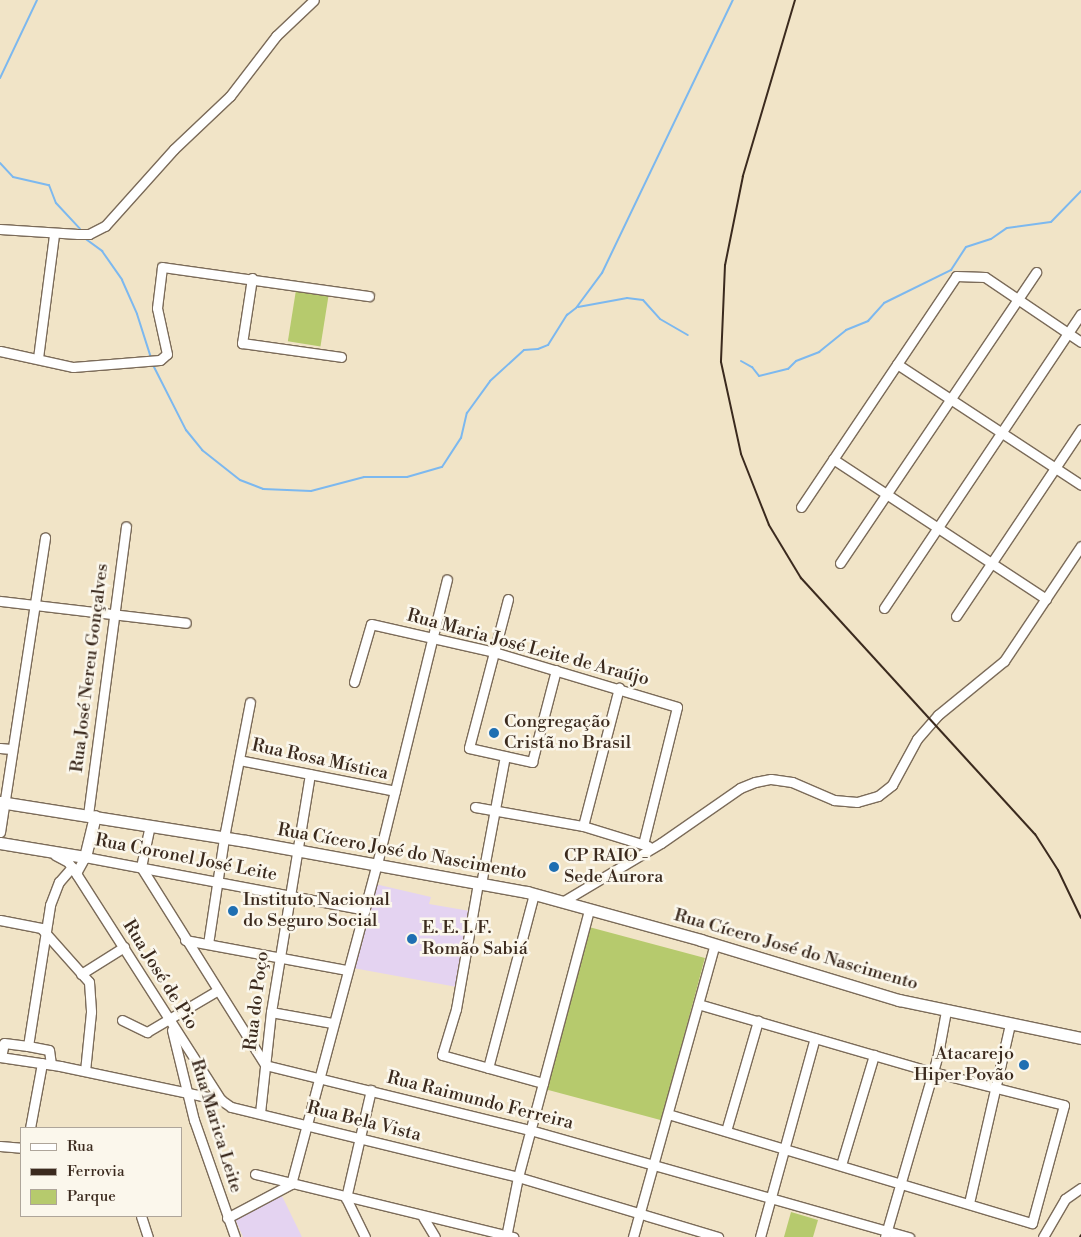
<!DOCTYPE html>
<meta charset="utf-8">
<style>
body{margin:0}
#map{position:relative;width:1081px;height:1237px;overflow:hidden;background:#f1e4c7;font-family:"Libre Bodoni",serif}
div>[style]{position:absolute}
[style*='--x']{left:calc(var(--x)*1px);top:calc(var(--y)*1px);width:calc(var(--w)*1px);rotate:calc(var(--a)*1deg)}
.built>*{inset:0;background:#e4d3f1}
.green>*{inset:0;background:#b6ca6d;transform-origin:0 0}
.stream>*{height:2px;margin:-1px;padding:0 1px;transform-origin:1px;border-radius:1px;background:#7cb8ef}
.roads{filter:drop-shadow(1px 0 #7b6b59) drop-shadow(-1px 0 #7b6b59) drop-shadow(0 1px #7b6b59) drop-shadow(0 -1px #7b6b59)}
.minor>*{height:9px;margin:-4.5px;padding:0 4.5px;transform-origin:4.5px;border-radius:4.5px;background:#fff}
.major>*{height:11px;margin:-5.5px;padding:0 5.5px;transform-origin:5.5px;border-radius:5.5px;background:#fff}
.rail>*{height:2px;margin:-1px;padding:0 1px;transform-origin:1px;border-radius:1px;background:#3b2a1e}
.dots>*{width:14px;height:14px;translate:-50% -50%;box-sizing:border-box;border:2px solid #fbf7ec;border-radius:50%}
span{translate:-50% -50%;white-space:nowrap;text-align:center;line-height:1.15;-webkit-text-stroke:5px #fbf7ec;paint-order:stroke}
.street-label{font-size:18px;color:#3b2a1e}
.poi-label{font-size:18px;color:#3b2a1e}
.left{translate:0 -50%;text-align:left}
.right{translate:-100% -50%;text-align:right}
.legend{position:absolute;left:20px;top:1127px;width:162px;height:90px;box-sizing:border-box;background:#fbf7ec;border:1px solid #aea59a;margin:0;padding:6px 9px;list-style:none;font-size:15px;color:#3b2a1e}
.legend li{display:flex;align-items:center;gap:10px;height:25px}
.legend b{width:25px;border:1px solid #aea59a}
</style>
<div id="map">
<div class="built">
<div style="clip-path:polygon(375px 884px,431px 897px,429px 904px,470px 911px,457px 987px,353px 968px)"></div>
<div style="clip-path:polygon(282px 1196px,302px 1237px,243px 1237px,235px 1219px)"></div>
</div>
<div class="green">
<div style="left:296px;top:290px;width:33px;height:52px;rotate:9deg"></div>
<div style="left:589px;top:927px;width:120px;height:168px;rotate:15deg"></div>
<div style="clip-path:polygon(791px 1212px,818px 1220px,813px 1237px,784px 1237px)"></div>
</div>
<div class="stream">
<div style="--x:0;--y:78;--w:86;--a:-64.6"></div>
<div style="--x:0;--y:163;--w:19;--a:47"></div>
<div style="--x:13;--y:177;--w:37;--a:13"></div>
<div style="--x:49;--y:185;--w:19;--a:69"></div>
<div style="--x:56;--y:203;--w:35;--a:47"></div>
<div style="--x:83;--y:237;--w:24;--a:36"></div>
<div style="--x:102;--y:251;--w:35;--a:55"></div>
<div style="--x:122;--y:280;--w:37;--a:66"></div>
<div style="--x:137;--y:314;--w:46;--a:72.3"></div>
<div style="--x:578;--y:307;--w:50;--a:-10.4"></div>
<div style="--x:627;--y:298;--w:16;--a:7"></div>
<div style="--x:643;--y:300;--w:25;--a:48"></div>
<div style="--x:660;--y:319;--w:32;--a:30"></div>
<div style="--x:741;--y:361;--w:13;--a:29"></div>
<div style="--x:752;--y:367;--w:11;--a:52"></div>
<div style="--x:759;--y:376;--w:30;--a:-14"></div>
<div style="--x:788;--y:369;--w:11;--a:-45"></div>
<div style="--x:796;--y:361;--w:25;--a:-21"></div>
<div style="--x:819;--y:352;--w:35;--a:-39"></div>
<div style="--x:846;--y:330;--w:24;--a:-22"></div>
<div style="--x:868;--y:321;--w:24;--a:-48"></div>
<div style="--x:884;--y:303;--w:75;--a:-26.2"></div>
<div style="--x:951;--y:270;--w:27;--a:-57"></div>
<div style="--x:966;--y:247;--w:26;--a:-18"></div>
<div style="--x:991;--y:239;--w:19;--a:-35"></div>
<div style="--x:1007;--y:228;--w:44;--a:-7.8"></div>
<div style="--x:1051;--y:222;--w:43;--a:-45.9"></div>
<div style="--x:153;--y:365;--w:73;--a:63.1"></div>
<div style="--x:186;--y:430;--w:26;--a:51"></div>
<div style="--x:202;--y:450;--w:48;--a:38.3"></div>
<div style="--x:240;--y:480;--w:25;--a:21"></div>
<div style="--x:263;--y:489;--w:48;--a:2.4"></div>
<div style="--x:311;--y:491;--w:55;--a:-14.8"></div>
<div style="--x:364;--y:477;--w:43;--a:0"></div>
<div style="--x:407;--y:477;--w:36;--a:-16"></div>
<div style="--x:442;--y:467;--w:35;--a:-57"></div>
<div style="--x:461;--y:438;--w:26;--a:-77"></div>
<div style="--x:467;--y:413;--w:39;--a:-54"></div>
<div style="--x:490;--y:381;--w:46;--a:-42.4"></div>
<div style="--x:524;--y:350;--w:14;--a:-4"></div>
<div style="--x:538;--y:349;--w:11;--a:-22"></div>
<div style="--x:548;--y:345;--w:36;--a:-58"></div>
<div style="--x:567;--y:315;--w:11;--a:-38"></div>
<div style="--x:576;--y:308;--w:44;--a:-53.4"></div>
<div style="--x:602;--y:273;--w:303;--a:-64.4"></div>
</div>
<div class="roads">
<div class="minor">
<div style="--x:0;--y:229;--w:78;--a:3.7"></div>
<div style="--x:78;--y:234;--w:11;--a:0"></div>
<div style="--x:89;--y:234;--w:18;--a:-27"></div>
<div style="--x:105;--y:226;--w:103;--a:-48.1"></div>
<div style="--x:174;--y:149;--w:77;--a:-43.4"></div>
<div style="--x:230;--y:96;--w:76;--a:-52.5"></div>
<div style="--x:276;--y:36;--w:52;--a:-43.5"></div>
<div style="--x:252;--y:278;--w:66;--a:98.7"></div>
<div style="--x:242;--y:343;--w:100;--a:8"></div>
<div style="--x:0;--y:351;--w:75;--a:12.4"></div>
<div style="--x:73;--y:367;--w:87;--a:-4.6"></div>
<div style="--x:160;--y:360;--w:9;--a:-41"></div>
<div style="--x:167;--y:354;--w:47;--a:-102.3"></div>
<div style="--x:157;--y:308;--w:41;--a:-83"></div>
<div style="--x:162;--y:267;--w:209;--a:8"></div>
<div style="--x:38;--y:358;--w:124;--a:-82.6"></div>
<div style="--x:897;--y:364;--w:220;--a:33.3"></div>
<div style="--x:833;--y:459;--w:255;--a:33.3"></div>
<div style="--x:801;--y:507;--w:278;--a:-56.1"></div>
<div style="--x:956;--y:276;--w:29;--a:2"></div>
<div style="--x:985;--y:277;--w:116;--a:34.1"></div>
<div style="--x:840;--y:563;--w:351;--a:-56"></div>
<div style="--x:508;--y:599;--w:154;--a:104.7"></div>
<div style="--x:469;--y:748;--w:65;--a:12.5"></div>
<div style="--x:532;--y:762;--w:95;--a:-75.4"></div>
<div style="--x:0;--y:601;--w:187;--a:6.7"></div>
<div style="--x:884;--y:608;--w:354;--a:-56.2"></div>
<div style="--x:956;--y:616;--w:225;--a:-56.2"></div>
<div style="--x:354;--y:682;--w:60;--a:-73.7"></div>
<div style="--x:371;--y:624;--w:126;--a:12.8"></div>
<div style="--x:494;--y:652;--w:191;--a:16.7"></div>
<div style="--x:677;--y:707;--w:141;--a:103.9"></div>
<div style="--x:0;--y:748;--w:11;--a:5"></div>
<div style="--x:239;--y:760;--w:159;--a:11.2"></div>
<div style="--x:475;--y:807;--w:110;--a:10"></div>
<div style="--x:583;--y:826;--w:68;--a:17.1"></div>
<div style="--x:88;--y:815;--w:291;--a:-82.5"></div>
<div style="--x:150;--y:825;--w:43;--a:102.1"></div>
<div style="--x:141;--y:867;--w:234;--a:57.9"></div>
<div style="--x:265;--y:1065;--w:273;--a:13.8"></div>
<div style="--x:530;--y:1130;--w:394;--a:15.8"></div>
<div style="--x:583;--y:826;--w:143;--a:-75.4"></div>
<div style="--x:0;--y:832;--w:298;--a:-81.3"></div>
<div style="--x:55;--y:855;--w:15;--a:28"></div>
<div style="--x:68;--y:862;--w:16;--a:55"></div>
<div style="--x:77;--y:875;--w:267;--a:57.4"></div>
<div style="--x:76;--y:873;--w:18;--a:-61"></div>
<div style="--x:85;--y:857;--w:285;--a:10.7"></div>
<div style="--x:478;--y:883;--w:128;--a:99.9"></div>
<div style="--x:456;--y:1009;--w:48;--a:106.9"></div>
<div style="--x:442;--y:1055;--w:105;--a:15.5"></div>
<div style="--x:481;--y:884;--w:130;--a:-79.4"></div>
<div style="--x:562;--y:902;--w:115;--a:-30.8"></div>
<div style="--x:661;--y:843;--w:96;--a:-34.8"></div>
<div style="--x:740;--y:788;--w:16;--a:-22"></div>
<div style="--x:755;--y:782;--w:16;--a:-11"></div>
<div style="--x:771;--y:779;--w:21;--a:8"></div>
<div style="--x:792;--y:782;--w:46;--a:23.2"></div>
<div style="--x:834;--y:800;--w:23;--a:5"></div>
<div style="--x:857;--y:802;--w:22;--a:-16"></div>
<div style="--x:878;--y:796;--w:18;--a:-38"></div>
<div style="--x:892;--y:785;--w:52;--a:-61.5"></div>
<div style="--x:917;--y:739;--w:32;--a:-49"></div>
<div style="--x:938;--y:715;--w:85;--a:-39.3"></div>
<div style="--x:1004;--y:661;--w:138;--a:-56.2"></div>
<div style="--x:0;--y:920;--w:42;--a:11"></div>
<div style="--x:41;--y:928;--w:72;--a:48.4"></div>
<div style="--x:89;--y:982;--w:30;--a:86"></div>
<div style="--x:91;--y:1012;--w:59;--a:95.8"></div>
<div style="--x:185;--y:940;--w:165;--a:10.5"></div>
<div style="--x:208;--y:944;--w:113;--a:-81.4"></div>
<div style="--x:225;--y:832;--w:132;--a:-79.1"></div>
<div style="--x:81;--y:974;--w:51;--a:-32.1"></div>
<div style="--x:271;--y:1012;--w:62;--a:10.2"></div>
<div style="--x:122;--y:1020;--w:28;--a:26"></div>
<div style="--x:147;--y:1032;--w:82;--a:-30.6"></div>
<div style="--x:172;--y:1030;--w:93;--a:76.3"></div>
<div style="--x:194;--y:1120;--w:124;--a:70.7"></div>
<div style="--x:28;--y:1046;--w:143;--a:-81.1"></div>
<div style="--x:50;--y:905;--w:25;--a:-69"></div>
<div style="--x:59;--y:882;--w:20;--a:-49"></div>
<div style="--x:0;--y:1057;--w:61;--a:8.5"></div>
<div style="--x:60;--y:1066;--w:165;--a:11.9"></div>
<div style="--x:221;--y:1100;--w:12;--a:35"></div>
<div style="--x:231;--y:1107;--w:295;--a:13.7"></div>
<div style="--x:518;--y:1177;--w:209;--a:16.7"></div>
<div style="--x:1;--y:1057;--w:14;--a:-78"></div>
<div style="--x:4;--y:1043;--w:24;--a:7"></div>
<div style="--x:28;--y:1046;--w:21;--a:11"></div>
<div style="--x:49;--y:1050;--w:14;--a:82"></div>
<div style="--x:488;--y:1068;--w:180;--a:-75.2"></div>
<div style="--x:260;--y:1113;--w:102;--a:-83.8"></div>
<div style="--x:271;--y:1012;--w:241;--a:-80.7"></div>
<div style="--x:668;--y:1114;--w:380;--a:16.7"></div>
<div style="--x:1032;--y:1223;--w:122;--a:-74.8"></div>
<div style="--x:1064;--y:1105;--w:143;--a:-165.9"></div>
<div style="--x:925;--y:1070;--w:236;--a:-163.8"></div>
<div style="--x:30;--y:1128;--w:66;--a:-79.5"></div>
<div style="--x:726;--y:1131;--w:115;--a:-73.8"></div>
<div style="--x:0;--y:1146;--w:21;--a:5"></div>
<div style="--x:841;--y:1165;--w:115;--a:-73.3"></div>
<div style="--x:255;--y:1174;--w:266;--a:13.7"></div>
<div style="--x:291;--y:1184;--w:331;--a:-75"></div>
<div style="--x:377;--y:864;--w:293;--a:-76.2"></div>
<div style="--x:969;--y:1203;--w:184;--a:-77.1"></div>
<div style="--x:141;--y:1216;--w:22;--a:72"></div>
<div style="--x:423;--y:1217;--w:23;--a:59"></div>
<div style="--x:227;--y:1218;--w:72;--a:-28"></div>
<div style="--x:365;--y:1237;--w:43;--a:-116"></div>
<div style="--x:346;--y:1198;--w:111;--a:-77"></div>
<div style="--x:506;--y:1237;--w:61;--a:-78.7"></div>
<div style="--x:518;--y:1177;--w:276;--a:-75.1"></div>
<div style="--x:633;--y:1237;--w:304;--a:-74.4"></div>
<div style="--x:760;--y:1237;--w:206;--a:-74.6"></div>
<div style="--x:885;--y:1237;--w:191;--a:-73.8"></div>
<div style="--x:938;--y:1054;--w:44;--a:-79.5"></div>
<div style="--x:1043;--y:1237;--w:44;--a:-59.9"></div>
<div style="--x:1065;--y:1199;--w:19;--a:-35"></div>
</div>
<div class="major">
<div style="--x:0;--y:802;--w:249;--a:9"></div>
<div style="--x:246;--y:841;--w:286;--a:10.3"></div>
<div style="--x:527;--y:892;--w:180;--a:15.4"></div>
<div style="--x:701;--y:940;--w:207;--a:16.9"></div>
<div style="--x:899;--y:1000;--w:186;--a:11.8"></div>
<div style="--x:0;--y:843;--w:86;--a:9.4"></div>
<div style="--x:85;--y:857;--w:42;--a:-76.3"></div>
</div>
</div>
<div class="rail">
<div style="--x:795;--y:0;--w:184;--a:106.5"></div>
<div style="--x:743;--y:176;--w:91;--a:101.4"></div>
<div style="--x:725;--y:265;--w:97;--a:92.4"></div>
<div style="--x:721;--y:362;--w:94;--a:77.7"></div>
<div style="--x:741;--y:454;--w:76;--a:68.5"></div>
<div style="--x:769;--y:525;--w:62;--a:58.9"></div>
<div style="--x:801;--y:578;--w:347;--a:47.6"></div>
<div style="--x:1035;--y:834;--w:43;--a:57.4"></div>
<div style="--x:1058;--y:870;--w:53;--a:64.4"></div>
<div style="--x:1080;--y:1237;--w:2;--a:-63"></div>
</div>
<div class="dots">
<div style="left:494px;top:733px;background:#1f6fb2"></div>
<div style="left:554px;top:867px;background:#1f6fb2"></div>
<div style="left:233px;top:911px;background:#1f6fb2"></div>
<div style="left:412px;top:939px;background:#1f6fb2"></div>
<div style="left:1024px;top:1065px;background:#1f6fb2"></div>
</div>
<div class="street-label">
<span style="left:528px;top:648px;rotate:15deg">Rua Maria José Leite de Araújo</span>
<span style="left:90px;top:668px;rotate:-83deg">Rua José Nereu Gonçalves</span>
<span style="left:320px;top:760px;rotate:12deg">Rua Rosa Mística</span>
<span style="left:402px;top:852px;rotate:10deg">Rua Cícero José do Nascimento</span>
<span style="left:186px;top:858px;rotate:11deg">Rua Coronel José Leite</span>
<span style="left:796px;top:950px;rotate:16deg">Rua Cícero José do Nascimento</span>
<span style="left:160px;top:975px;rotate:58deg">Rua José de Pio</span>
<span style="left:257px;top:1001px;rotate:-83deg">Rua do Poço</span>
<span style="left:480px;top:1101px;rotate:14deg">Rua Raimundo Ferreira</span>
<span style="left:364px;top:1122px;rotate:14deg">Rua Bela Vista</span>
<span style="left:216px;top:1126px;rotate:73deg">Rua Marica Leite</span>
</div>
<div class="poi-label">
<span class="left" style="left:504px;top:733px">Congregação<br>Cristã no Brasil</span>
<span class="left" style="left:564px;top:867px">CP RAIO -<br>Sede Aurora</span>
<span class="left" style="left:243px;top:911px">Instituto Nacional<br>do Seguro Social</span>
<span class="left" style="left:422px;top:939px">E. E. I. F.<br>Romão Sabiá</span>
<span class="right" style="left:1014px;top:1065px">Atacarejo<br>Hiper Povão</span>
</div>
<ul class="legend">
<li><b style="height:6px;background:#fff"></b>Rua</li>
<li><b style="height:6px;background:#3b2a1e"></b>Ferrovia</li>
<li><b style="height:14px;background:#b6ca6d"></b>Parque</li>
</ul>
</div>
